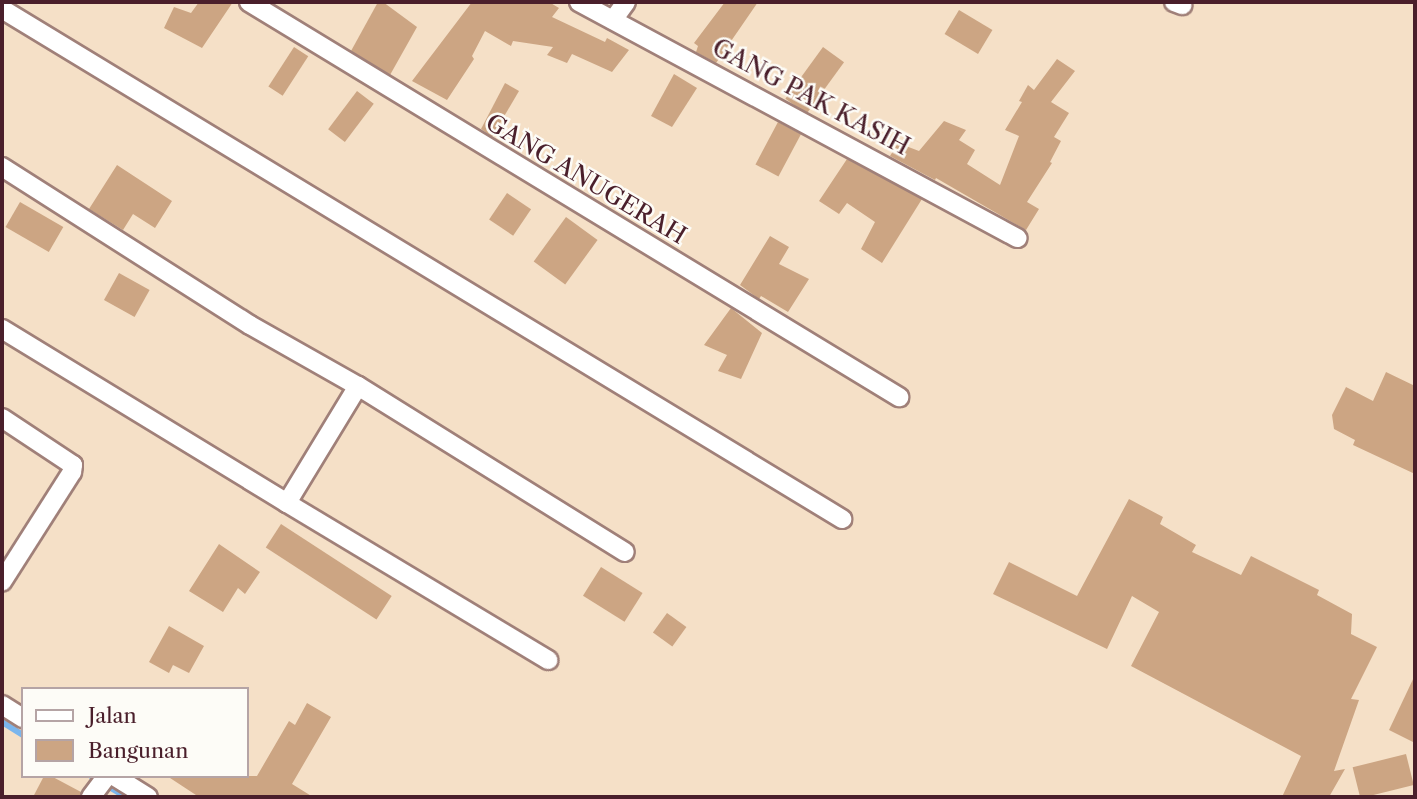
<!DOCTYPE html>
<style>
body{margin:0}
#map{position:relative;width:1417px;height:799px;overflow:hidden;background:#f5e0c7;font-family:"Libre Caslon Text",serif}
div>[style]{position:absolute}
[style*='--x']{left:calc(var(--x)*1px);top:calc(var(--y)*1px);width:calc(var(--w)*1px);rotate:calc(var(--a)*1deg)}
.stream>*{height:6px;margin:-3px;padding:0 3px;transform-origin:3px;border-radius:3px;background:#7bb6ed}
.building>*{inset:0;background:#cca583;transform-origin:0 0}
.roads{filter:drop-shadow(2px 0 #a08079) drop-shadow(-2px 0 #a08079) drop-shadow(0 2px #a08079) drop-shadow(0 -2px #a08079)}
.minor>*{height:18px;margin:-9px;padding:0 9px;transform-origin:9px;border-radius:9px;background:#fff}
span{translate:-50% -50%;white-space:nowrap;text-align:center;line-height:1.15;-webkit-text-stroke:5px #fdfcf7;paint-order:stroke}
.street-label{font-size:24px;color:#4a1f2b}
.frame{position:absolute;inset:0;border:4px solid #4a1f2b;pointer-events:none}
.legend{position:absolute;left:21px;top:687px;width:228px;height:91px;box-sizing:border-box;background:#fdfcf7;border:2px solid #b5a4a5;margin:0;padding:9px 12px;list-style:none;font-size:21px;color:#4a1f2b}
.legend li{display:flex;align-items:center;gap:14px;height:35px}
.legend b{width:35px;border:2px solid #b5a4a5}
</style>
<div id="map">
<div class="stream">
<div style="--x:2;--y:722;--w:25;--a:32"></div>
<div style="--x:91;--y:776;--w:41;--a:31"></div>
</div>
<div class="building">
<div style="clip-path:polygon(199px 2px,233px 2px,202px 48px,164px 28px,174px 7px,191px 13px)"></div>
<div style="clip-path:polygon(378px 2px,383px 2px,417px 27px,390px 75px,351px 51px)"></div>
<div style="clip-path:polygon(472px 2px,549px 2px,559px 8px,552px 17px,605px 42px,607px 38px,629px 50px,612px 72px,572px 54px,567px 63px,547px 55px,553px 47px,513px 41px,511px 46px,485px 31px,472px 56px,474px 59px,447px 100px,412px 81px)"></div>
<div style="clip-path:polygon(725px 2px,758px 2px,716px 63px,696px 52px,698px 46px,694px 43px)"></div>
<div style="left:959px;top:10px;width:39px;height:28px;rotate:31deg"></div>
<div style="left:294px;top:47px;width:17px;height:47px;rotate:33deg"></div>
<div style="left:823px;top:47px;width:26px;height:64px;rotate:36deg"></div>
<div style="clip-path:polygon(1057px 59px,1075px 71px,1051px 102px,1069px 113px,1054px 137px,1061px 141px,1050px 162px,1052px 163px,1027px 202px,1039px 209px,1026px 230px,936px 178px,935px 180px,890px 156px,898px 143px,919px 151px,944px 121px,966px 130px,959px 140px,975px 150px,967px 164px,1000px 185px,1019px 136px,1005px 130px,1022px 102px,1019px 101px,1028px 85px,1034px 90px)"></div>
<div style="clip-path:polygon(674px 74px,697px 88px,672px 127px,651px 116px)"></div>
<div style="clip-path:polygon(505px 83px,519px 91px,492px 137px,481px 129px)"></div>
<div style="left:357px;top:91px;width:21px;height:48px;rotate:37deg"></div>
<div style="left:778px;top:122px;width:26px;height:48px;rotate:28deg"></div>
<div style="clip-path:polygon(847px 159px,922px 199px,882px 263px,861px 249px,875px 222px,847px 203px,839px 214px,819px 201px)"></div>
<div style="clip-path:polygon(117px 165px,172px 201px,155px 228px,133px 214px,123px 230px,89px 209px)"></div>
<div style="left:507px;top:193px;width:29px;height:32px;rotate:34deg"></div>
<div style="left:20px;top:202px;width:50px;height:29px;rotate:30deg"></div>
<div style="left:566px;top:217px;width:39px;height:55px;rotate:36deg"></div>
<div style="clip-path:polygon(770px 236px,789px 247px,779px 264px,809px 279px,788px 312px,761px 296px,759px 299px,740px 285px)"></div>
<div style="left:119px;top:273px;width:35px;height:31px;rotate:29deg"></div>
<div style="clip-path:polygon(731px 308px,762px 333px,741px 379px,718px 371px,727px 355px,704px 345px)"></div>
<div style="clip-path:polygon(1386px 372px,1415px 386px,1415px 474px,1353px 445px,1355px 440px,1334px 429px,1332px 415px,1346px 387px,1373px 401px)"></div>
<div style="clip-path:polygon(1129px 499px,1163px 517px,1160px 524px,1196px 545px,1192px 552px,1241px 575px,1251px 556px,1319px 590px,1317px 595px,1352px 614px,1351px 634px,1377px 647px,1351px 699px,1359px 700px,1334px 771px,1345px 769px,1329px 797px,1282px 797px,1301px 756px,1131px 666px,1159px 612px,1132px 596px,1107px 649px,993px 594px,1009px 562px,1077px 596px)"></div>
<div style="left:281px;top:524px;width:132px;height:28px;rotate:33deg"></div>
<div style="clip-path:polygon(219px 544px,260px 572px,245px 594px,238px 588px,223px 612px,189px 591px)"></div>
<div style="left:601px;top:567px;width:49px;height:34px;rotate:32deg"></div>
<div style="left:667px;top:613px;width:24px;height:24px;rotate:36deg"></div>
<div style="clip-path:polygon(169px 626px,204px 646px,189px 673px,173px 665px,169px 673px,149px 662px)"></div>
<div style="clip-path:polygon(1415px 675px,1415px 743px,1389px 730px)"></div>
<div style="clip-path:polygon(307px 703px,331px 717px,292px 784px,313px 797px,199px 797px,167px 776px,257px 776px,289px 721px,295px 725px)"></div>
<div style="left:1406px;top:754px;width:32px;height:55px;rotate:76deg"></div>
<div style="clip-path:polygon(44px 776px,51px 776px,81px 792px,80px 797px,33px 797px)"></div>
</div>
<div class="roads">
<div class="minor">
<div style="--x:249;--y:2;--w:761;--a:31.29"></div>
<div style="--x:579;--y:2;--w:498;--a:28.3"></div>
<div style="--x:1174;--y:2;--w:9;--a:21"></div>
<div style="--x:2;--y:9;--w:983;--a:31.26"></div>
<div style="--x:613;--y:20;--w:22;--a:-54"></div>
<div style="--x:2;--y:167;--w:294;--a:32.5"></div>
<div style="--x:250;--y:325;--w:124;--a:29.5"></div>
<div style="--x:358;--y:386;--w:314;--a:31.9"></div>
<div style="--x:2;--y:329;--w:334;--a:31.4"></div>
<div style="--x:358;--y:386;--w:137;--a:121.3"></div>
<div style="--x:287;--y:503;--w:305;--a:31"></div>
<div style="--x:2;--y:418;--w:85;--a:33.5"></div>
<div style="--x:73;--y:465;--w:7;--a:98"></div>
<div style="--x:72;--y:472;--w:130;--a:122.5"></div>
<div style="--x:2;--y:705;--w:25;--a:32"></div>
<div style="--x:114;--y:776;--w:40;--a:32"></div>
<div style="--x:91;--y:797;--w:26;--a:-53"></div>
</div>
</div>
<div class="street-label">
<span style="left:811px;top:97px;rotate:28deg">GANG PAK KASIH</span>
<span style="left:586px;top:179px;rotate:31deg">GANG ANUGERAH</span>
</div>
<div class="frame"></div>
<ul class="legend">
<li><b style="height:9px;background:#fff"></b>Jalan</li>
<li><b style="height:19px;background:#cca583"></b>Bangunan</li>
</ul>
</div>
